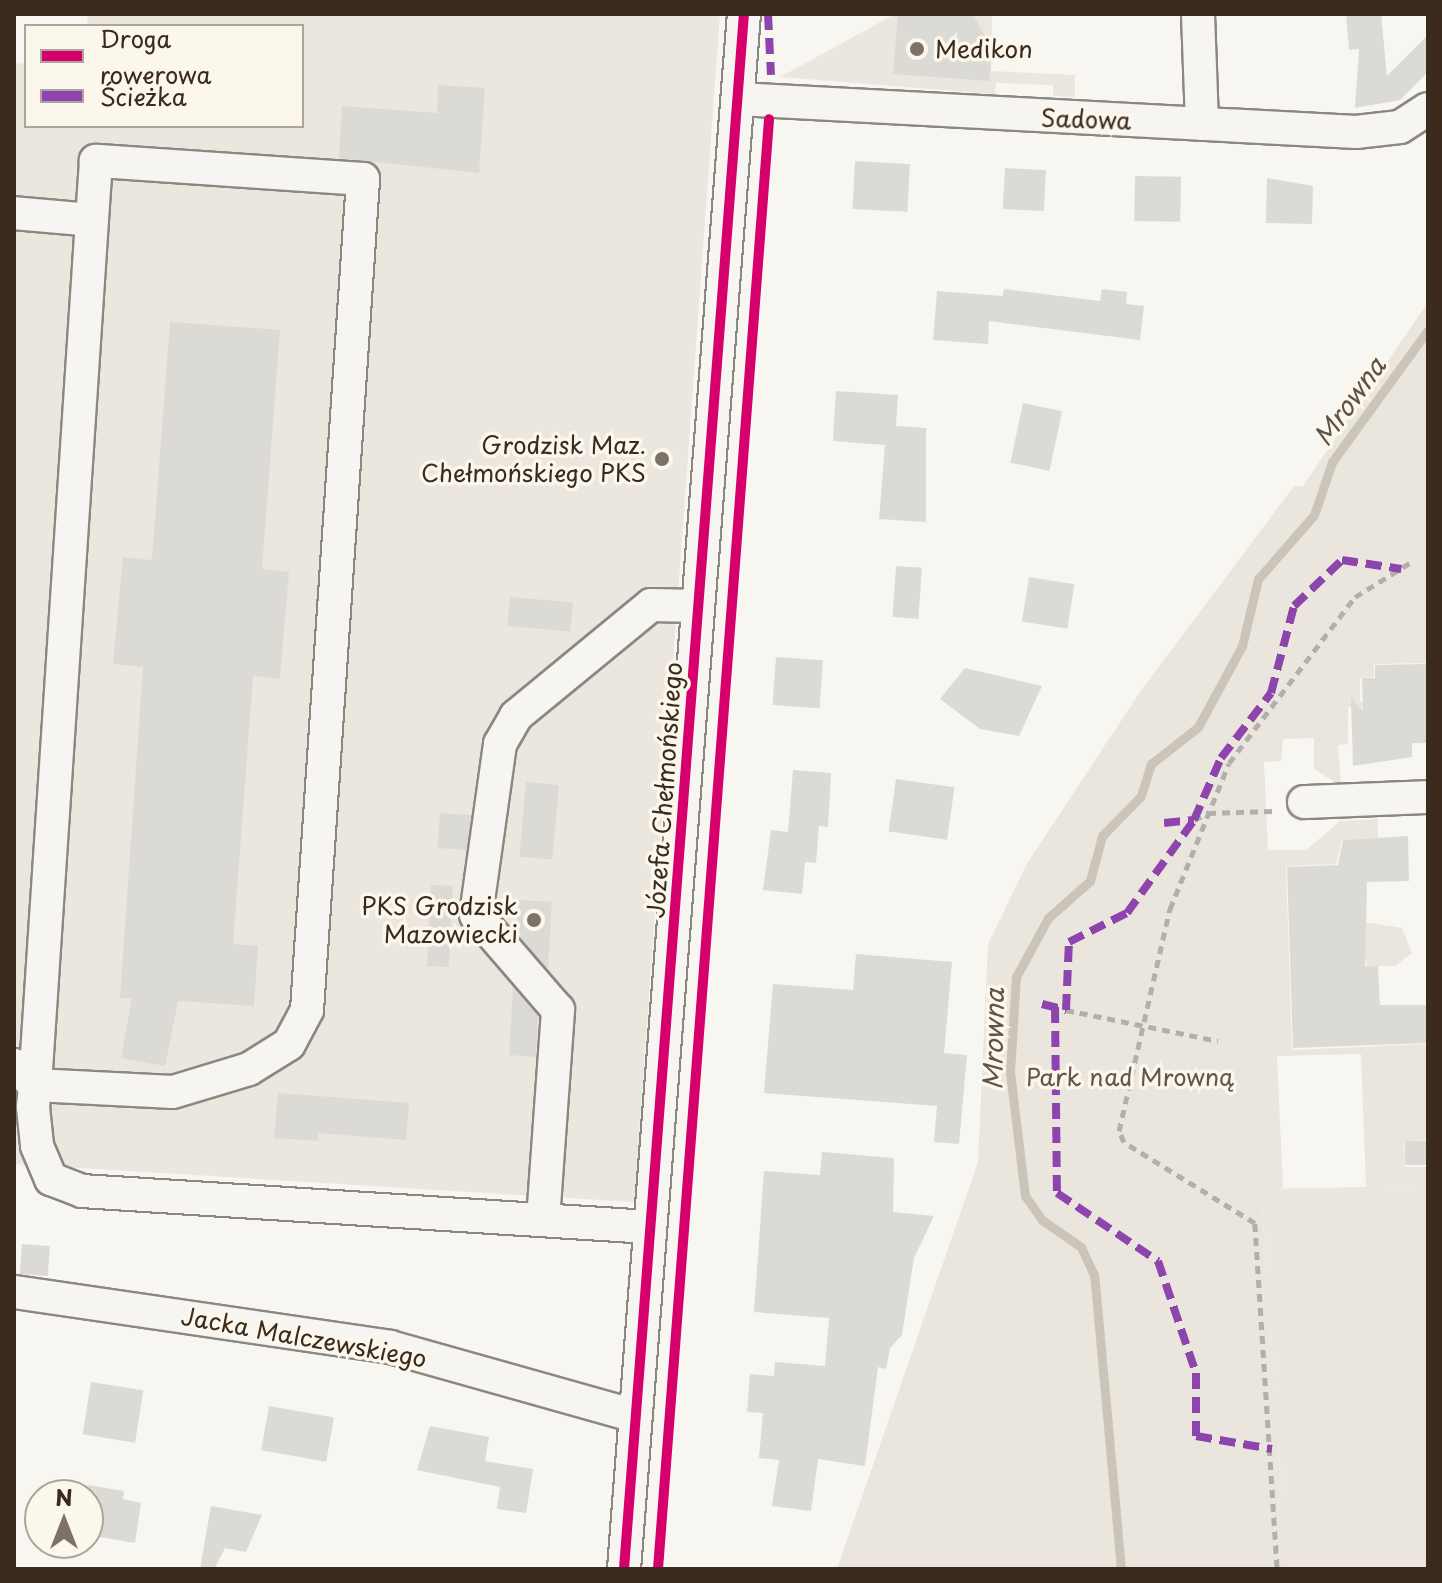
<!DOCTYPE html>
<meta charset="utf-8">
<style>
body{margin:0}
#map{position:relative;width:1442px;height:1583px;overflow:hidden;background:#f8f6f0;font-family:"Playpen Sans",sans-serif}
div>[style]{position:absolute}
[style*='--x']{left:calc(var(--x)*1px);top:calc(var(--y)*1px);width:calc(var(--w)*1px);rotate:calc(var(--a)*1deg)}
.built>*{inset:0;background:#ebe6de}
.green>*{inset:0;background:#eae6dd}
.stream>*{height:9px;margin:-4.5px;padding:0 4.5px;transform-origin:4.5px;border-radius:4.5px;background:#cac4b9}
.building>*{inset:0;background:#dcdad5;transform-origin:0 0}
.path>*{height:5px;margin-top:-2.5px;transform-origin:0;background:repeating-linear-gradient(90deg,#b3b0ac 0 8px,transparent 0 14px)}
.roads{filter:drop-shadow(2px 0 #8b8781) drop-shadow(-2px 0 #8b8781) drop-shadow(0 2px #8b8781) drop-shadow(0 -2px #8b8781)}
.minor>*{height:32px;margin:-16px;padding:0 16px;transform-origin:16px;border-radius:16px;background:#f6f5f1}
.quiet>*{height:8px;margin-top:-4px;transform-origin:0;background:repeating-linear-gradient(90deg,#8e44ad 0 16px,transparent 0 24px)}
.cycleway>*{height:10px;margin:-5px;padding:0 5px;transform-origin:5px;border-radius:5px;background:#d6006c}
.dots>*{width:22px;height:22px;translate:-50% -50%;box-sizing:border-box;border:4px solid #fbf7ec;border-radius:50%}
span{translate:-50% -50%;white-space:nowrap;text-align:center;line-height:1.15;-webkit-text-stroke:7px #fbf7ec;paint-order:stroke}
.poi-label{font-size:24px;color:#3b2a1e}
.left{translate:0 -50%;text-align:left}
.right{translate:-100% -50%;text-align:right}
.street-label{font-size:24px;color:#3b2a1e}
.park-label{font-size:24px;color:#64564a}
.water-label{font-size:26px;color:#605246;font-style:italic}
.frame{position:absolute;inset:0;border:16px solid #3b2a1e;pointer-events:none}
.legend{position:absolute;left:24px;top:24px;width:280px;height:104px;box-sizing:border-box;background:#fbf7ec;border:2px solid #aea59a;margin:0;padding:10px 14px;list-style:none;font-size:24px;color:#3b2a1e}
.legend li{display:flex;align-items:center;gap:16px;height:40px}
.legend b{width:40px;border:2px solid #aea59a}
.north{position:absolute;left:24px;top:1479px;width:80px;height:80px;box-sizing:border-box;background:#fbf7ec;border:2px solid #aea59a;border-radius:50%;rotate:0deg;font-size:22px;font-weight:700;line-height:32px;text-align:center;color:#3b2a1e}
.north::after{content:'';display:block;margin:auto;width:28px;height:36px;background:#7d7168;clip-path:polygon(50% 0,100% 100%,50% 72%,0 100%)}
</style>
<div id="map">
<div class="built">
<div style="clip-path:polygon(88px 14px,720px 14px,634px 1202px,14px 1164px,14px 63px,26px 64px,26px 126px,302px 126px,302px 26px,87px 26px)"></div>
<div style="clip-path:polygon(895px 14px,992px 14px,991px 71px,1075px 75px,1075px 97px,1053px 96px,1053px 85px,996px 83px,995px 94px,780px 77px)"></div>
<div style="clip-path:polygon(1428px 1186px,1428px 1569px,1287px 1569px,1261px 1189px)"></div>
</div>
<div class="green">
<div style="clip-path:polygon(1428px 302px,1428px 663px,1374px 664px,1374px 677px,1360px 678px,1360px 701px,1369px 708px,1348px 707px,1348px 744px,1338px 745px,1341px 786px,1314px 769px,1314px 738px,1283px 739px,1281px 761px,1264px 762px,1268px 850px,1306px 850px,1340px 821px,1378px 819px,1378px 838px,1342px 840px,1336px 864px,1286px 866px,1292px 1050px,1427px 1044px,1428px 1070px,1426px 1140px,1404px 1142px,1405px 1167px,1428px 1167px,1428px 1186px,1366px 1187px,1361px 1054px,1277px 1056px,1283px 1188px,1261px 1190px,1287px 1569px,837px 1569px,978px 1162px,988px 944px,1028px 862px,1142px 689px,1294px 486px,1303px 486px)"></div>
<div style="clip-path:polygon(1358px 921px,1402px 928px,1412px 953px,1395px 966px,1367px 966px)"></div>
</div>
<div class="stream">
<div style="--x:1121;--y:1569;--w:295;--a:-95.2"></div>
<div style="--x:1094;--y:1275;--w:31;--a:-115"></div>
<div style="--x:1081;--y:1247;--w:47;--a:-145.3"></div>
<div style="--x:1042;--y:1220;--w:29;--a:-125"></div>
<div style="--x:1025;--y:1196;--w:125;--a:-96.9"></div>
<div style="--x:1010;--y:1072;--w:95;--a:-86.4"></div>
<div style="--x:1016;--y:977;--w:67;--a:-61.5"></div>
<div style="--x:1048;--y:918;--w:56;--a:-41.4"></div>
<div style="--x:1090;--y:881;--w:47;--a:-75.1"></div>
<div style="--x:1102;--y:836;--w:56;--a:-45.7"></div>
<div style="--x:1141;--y:796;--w:34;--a:-73"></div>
<div style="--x:1151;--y:764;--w:60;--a:-38.2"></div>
<div style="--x:1198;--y:727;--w:92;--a:-61.5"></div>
<div style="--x:1242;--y:646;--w:69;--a:-76.6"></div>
<div style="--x:1258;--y:579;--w:85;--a:-48.8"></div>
<div style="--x:1314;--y:515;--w:56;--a:-71.2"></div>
<div style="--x:1332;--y:462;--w:163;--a:-54"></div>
</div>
<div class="building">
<div style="clip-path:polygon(898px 14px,973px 14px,992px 50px,989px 81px,893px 74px)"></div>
<div style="clip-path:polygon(1346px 14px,1381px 14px,1387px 76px,1428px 35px,1428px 72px,1400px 100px,1355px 108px,1359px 49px,1349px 50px)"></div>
<div style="clip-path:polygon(438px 85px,485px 88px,479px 173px,339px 158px,342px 106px,437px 113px)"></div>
<div style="left:855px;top:161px;width:55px;height:48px;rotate:3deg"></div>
<div style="left:1005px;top:168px;width:41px;height:41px;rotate:3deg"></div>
<div style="left:1135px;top:176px;width:46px;height:45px;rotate:1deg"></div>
<div style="clip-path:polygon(1267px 178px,1313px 186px,1312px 224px,1266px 223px)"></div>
<div style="clip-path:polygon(1004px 289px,1100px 301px,1102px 289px,1127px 292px,1126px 304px,1144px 306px,1140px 340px,989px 321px,988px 344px,933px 340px,937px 291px,1003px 296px)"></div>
<div style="clip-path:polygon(170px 322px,280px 330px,262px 569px,289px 572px,280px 679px,253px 676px,233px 944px,258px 946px,254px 1006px,178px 1001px,165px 1066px,121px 1058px,132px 998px,120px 998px,143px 667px,113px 664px,123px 557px,152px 560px)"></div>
<div style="clip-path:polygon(836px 391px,898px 395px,896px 426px,926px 428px,926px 522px,879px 519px,885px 445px,833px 441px)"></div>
<div style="left:1023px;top:403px;width:40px;height:61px;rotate:12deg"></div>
<div style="left:896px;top:566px;width:26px;height:51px;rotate:4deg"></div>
<div style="left:1029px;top:577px;width:46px;height:45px;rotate:9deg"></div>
<div style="left:510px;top:597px;width:63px;height:29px;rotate:5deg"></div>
<div style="left:776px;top:657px;width:47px;height:48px;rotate:4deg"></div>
<div style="clip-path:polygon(1428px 664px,1428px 743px,1412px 743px,1412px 757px,1353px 766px,1351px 698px,1363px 710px,1362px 678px,1375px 678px,1375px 665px)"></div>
<div style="clip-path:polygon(965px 668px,1042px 686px,1019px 736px,980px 729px,940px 699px)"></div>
<div style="clip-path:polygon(793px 770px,831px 773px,828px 827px,819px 826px,816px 863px,805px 862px,802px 894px,763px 890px,771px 830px,788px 832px)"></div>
<div style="left:896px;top:779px;width:59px;height:53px;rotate:8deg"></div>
<div style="left:526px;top:782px;width:33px;height:75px;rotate:5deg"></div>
<div style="left:440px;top:813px;width:31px;height:35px;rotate:4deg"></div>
<div style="clip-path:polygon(1408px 836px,1409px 881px,1367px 882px,1365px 966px,1378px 966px,1380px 1005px,1428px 1005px,1428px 1043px,1293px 1048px,1287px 867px,1338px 865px,1343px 840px)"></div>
<div style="left:431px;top:885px;width:22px;height:81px;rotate:3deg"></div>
<div style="clip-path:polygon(519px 900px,552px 902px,548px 969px,516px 933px)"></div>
<div style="clip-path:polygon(856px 954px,952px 962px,944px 1053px,967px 1055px,959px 1144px,934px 1142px,937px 1106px,764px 1093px,773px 984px,853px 990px)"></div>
<div style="clip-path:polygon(513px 987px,538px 1016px,536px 1057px,509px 1055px)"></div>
<div style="clip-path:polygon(278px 1093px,409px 1103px,406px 1140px,319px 1133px,318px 1141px,274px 1138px)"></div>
<div style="left:1428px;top:1141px;width:24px;height:23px;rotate:90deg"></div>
<div style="clip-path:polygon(822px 1152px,894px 1158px,893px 1212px,934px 1216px,914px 1258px,902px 1335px,890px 1348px,886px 1369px,878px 1367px,865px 1466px,818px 1459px,811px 1511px,772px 1506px,779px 1460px,759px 1458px,763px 1413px,747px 1412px,750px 1374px,774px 1376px,775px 1362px,825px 1366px,829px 1318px,754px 1312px,764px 1171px,820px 1175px)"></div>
<div style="left:22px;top:1244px;width:28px;height:30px;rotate:4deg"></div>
<div style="left:91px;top:1382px;width:53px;height:53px;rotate:9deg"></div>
<div style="left:269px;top:1406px;width:66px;height:45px;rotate:10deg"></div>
<div style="clip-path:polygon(430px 1426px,489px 1437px,485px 1461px,533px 1469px,526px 1513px,497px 1509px,500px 1487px,417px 1470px)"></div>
<div style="clip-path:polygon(88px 1485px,124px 1491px,123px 1499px,141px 1503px,135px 1543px,88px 1535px)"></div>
<div style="clip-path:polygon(211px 1506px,262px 1515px,246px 1552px,225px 1548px,214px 1569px,200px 1569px)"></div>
</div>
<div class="path">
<div style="--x:1194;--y:820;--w:16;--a:-27"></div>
<div style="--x:1208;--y:813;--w:68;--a:-1.7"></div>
<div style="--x:1066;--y:1010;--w:155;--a:11.5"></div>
<div style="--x:1277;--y:1567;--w:345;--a:-93.7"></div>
<div style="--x:1255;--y:1223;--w:154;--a:-148.3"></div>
<div style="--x:1124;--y:1142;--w:12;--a:-114"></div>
<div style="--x:1119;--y:1131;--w:228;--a:-77.1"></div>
<div style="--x:1170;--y:909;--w:157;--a:-68"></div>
<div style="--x:1229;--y:763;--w:208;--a:-52.8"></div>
<div style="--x:1355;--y:597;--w:68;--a:-31.8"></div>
</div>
<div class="roads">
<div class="minor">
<div style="--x:1198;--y:14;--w:110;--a:87.9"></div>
<div style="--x:738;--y:99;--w:619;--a:3.06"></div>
<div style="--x:1356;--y:132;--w:44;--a:-6.5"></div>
<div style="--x:1400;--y:127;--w:33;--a:-33"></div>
<div style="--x:14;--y:213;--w:78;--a:5.1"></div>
<div style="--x:1304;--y:802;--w:124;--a:-2.3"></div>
<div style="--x:14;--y:1065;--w:29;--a:44"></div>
<div style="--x:35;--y:1085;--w:138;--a:2.9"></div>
<div style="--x:173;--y:1092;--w:79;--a:-16.8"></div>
<div style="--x:249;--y:1069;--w:47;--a:-32"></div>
<div style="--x:289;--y:1044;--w:38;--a:-62"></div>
<div style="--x:307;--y:1010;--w:833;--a:-86.14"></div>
<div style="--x:363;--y:179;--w:268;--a:-176.1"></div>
<div style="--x:96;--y:161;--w:59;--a:93.9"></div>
<div style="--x:92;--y:220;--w:867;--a:93.77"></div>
<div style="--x:35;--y:1085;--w:22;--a:95"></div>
<div style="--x:33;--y:1107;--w:39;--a:84"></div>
<div style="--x:37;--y:1146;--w:36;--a:67"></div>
<div style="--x:51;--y:1179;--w:33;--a:21"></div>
<div style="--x:82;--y:1191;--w:569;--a:3.63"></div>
<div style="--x:543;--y:1220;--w:211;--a:-85.9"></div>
<div style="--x:558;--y:1010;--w:125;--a:-130.8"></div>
<div style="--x:476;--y:915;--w:173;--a:-82"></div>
<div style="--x:500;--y:744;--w:32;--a:-60"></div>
<div style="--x:516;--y:716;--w:175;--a:-39.4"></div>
<div style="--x:651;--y:605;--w:47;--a:1.2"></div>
<div style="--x:14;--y:1292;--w:380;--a:8.3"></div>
<div style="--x:390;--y:1347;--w:255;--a:15.7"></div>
<div style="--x:624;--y:1569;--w:1560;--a:-85.59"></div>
</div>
</div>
<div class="quiet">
<div style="--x:768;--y:14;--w:61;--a:87.2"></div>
<div style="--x:1164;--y:823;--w:30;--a:-6"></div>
<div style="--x:1042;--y:1004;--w:25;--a:14"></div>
<div style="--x:1066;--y:1010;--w:68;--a:-87.5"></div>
<div style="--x:1069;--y:942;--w:65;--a:-26.6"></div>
<div style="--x:1127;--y:913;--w:115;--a:-54.2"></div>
<div style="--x:1194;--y:820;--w:68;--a:-66.5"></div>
<div style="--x:1221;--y:758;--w:82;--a:-52.4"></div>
<div style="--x:1271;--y:693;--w:90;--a:-75.2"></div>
<div style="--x:1294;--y:606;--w:66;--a:-43.8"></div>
<div style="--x:1342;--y:560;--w:60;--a:8.7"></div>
<div style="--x:1055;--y:1007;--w:186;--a:89.4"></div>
<div style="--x:1057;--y:1193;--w:122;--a:34"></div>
<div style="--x:1158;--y:1261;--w:118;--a:71.3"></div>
<div style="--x:1196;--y:1373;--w:63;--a:90"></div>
<div style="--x:1196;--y:1436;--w:77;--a:9.7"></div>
</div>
<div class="cycleway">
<div style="--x:624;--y:1569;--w:1560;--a:-85.59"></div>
<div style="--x:658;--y:1569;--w:1454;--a:-85.62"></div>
</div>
<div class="dots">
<div style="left:917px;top:49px;background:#7d7168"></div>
<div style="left:662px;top:459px;background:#7d7168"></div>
<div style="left:534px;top:920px;background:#7d7168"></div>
</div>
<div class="poi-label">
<span class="left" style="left:935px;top:49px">Medikon</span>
<span class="right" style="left:646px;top:459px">Grodzisk Maz.<br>Chełmońskiego PKS</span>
<span class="right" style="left:518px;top:920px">PKS Grodzisk<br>Mazowiecki</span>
</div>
<div class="street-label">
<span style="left:1086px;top:119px;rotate:2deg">Sadowa</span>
<span style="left:664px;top:790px;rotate:-86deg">Józefa Chełmońskiego</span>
<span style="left:304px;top:1337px;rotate:10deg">Jacka Malczewskiego</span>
</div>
<div class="park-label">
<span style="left:1130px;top:1077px">Park nad Mrowną</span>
</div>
<div class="water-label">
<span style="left:1349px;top:401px;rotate:-54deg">Mrowna</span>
<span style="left:993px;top:1039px;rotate:-89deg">Mrowna</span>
</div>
<div class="frame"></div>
<ul class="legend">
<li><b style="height:10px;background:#d6006c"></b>Droga rowerowa</li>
<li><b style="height:10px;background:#8e44ad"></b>Ścieżka</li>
</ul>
<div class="north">N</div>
</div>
